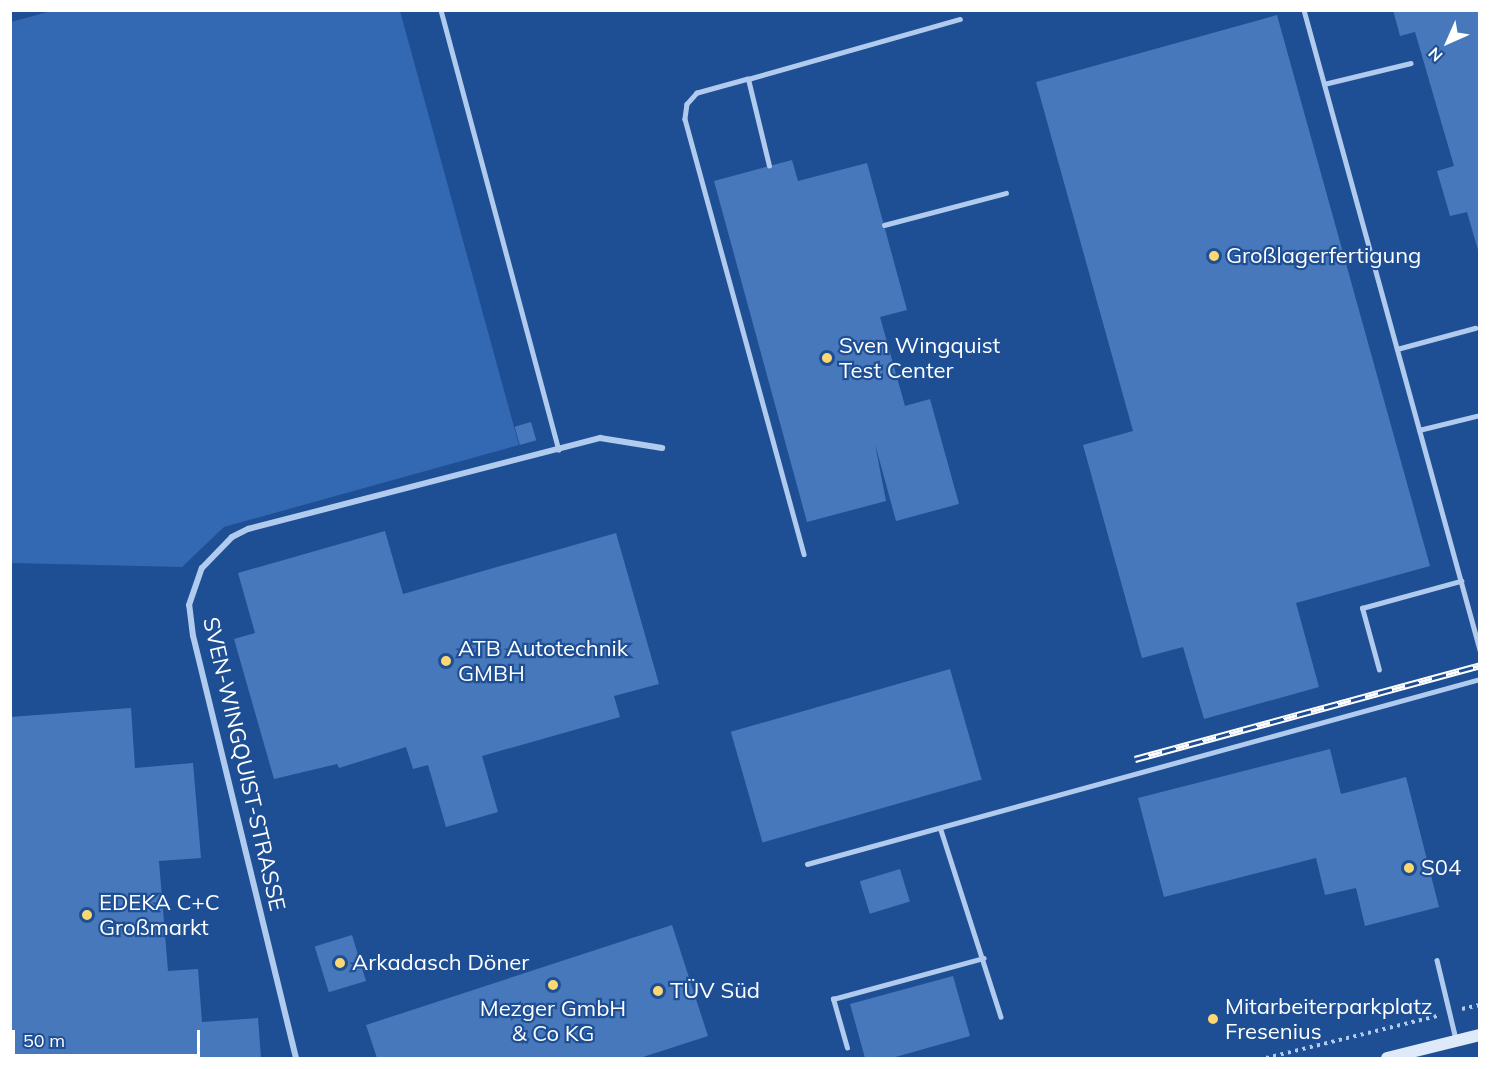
<!DOCTYPE html>
<meta charset="utf-8">
<style>
body{margin:0}
#map{position:relative;width:1490px;height:1069px;overflow:hidden;background:#1e4f94;font-family:Mulish,sans-serif}
div>[style]{position:absolute}
[style*='--x']{left:calc(var(--x)*1px);top:calc(var(--y)*1px);width:calc(var(--w)*1px);rotate:calc(var(--a)*1deg)}
.green>*{inset:0;background:#3269b2}
.building>*{inset:0;background:#4778bb;transform-origin:0 0}
.path>*{height:4px;margin-top:-2px;transform-origin:0;background:repeating-linear-gradient(90deg,#b1cbee 0 3px,transparent 0 7.5px)}
.lane>*{height:4.5px;margin:-2.25px;padding:0 2.25px;transform-origin:2.25px;border-radius:2.25px;background:#b1cbee}
.street>*{height:6px;margin:-3px;padding:0 3px;transform-origin:3px;border-radius:3px;background:#b1cbee}
.secondary>*{height:12px;margin:-6px;padding:0 6px;transform-origin:6px;border-radius:6px;background:#deeafa}
.rail>*{height:7px;margin-top:-3.5px;transform-origin:0;background:repeating-linear-gradient(90deg,#1e4f94 0 14px,#fff 0 28px);box-sizing:border-box;border-block:2px solid #fff}
.dots>*{width:16px;height:16px;translate:-50% -50%;box-sizing:border-box;border:3px solid #1e4f94;border-radius:50%}
span{translate:-50% -50%;white-space:nowrap;text-align:center;line-height:1.15;-webkit-text-stroke:4.5px #1e4f94;paint-order:stroke}
.poi-label{font-size:22px;color:#fff}
.left{translate:0 -50%;text-align:left}
.street-label{font-size:22px;color:#fff}
.frame{position:absolute;inset:0;border:12px solid #fff;pointer-events:none}
.north{position:absolute;left:1418px;top:12px;width:60px;height:60px;-webkit-text-stroke:4px #1e4f94;paint-order:stroke;rotate:225deg;font-size:16px;font-weight:700;line-height:24px;text-align:center;color:#fff}
.north::after{content:'';display:block;margin:auto;width:21px;height:27px;background:#fff;clip-path:polygon(50% 0,100% 100%,50% 72%,0 100%)}
.scale{position:absolute;left:12px;top:1030px;width:188px;height:27px;box-sizing:border-box;border:3px solid #fff;border-top:0;padding-left:8px;font-size:18px;line-height:21px;white-space:nowrap;color:#fff;-webkit-text-stroke:4px #1e4f94;paint-order:stroke}
</style>
<div id="map">
<div class="green">
<div style="clip-path:polygon(55px 10px,400px 11px,519px 445px,224px 527px,182px 567px,11px 563px,11px 22px)"></div>
</div>
<div class="building">
<div style="clip-path:polygon(1393px 10px,1480px 10px,1480px 257px,1467px 212px,1450px 216px,1437px 171px,1454px 166px,1415px 32px,1400px 36px)"></div>
<div style="clip-path:polygon(1277px 15px,1430px 566px,1296px 603px,1319px 687px,1204px 719px,1183px 647px,1142px 658px,1083px 445px,1133px 431px,1036px 82px)"></div>
<div style="clip-path:polygon(792px 160px,798px 181px,867px 163px,907px 310px,880px 317px,905px 406px,930px 399px,959px 504px,896px 521px,875px 444px,886px 501px,807px 522px,714px 181px)"></div>
<div style="left:531px;top:422px;width:19px;height:17px;rotate:74deg"></div>
<div style="clip-path:polygon(385px 531px,403px 594px,616px 533px,659px 684px,614px 696px,620px 717px,482px 756px,498px 812px,446px 827px,428px 765px,413px 769px,406px 747px,339px 768px,337px 764px,274px 779px,234px 639px,255px 633px,238px 573px)"></div>
<div style="left:950px;top:669px;width:115px;height:228px;rotate:74deg"></div>
<div style="clip-path:polygon(131px 708px,135px 768px,193px 763px,201px 858px,159px 861px,168px 971px,198px 969px,202px 1022px,258px 1018px,261px 1058px,10px 1058px,10px 717px)"></div>
<div style="clip-path:polygon(1330px 749px,1341px 794px,1406px 777px,1439px 907px,1365px 926px,1356px 888px,1325px 895px,1316px 858px,1164px 897px,1138px 798px)"></div>
<div style="left:900px;top:869px;width:34px;height:42px;rotate:73deg"></div>
<div style="clip-path:polygon(672px 925px,708px 1036px,640px 1058px,377px 1058px,366px 1025px)"></div>
<div style="left:352px;top:935px;width:48px;height:39px;rotate:73deg"></div>
<div style="clip-path:polygon(953px 976px,970px 1036px,892px 1058px,865px 1058px,850px 1004px)"></div>
</div>
<div class="path">
<div style="--x:1462;--y:1009;--w:18;--a:-13"></div>
<div style="--x:1266;--y:1058;--w:176;--a:-13.8"></div>
</div>
<div class="lane">
<div style="--x:441;--y:10;--w:455;--a:75"></div>
<div style="--x:1304;--y:10;--w:664;--a:74.62"></div>
<div style="--x:748;--y:79;--w:53;--a:164.6"></div>
<div style="--x:697;--y:93;--w:15;--a:132"></div>
<div style="--x:687;--y:104;--w:15;--a:98"></div>
<div style="--x:685;--y:119;--w:451;--a:74.7"></div>
<div style="--x:1324;--y:84;--w:89;--a:-13.6"></div>
<div style="--x:769;--y:166;--w:89;--a:-103.6"></div>
<div style="--x:748;--y:79;--w:220;--a:-15.8"></div>
<div style="--x:884;--y:225;--w:126;--a:-14.7"></div>
<div style="--x:1397;--y:349;--w:81;--a:-15.1"></div>
<div style="--x:1419;--y:430;--w:63;--a:-13.8"></div>
<div style="--x:1379;--y:670;--w:64;--a:-105.3"></div>
<div style="--x:1362;--y:608;--w:103;--a:-15.3"></div>
<div style="--x:941;--y:830;--w:196;--a:72.2"></div>
<div style="--x:807;--y:864;--w:698;--a:-15.37"></div>
<div style="--x:1437;--y:960;--w:81;--a:76.5"></div>
<div style="--x:847;--y:1048;--w:51;--a:-105.9"></div>
<div style="--x:833;--y:999;--w:156;--a:-15.2"></div>
</div>
<div class="street">
<div style="--x:296;--y:1058;--w:434;--a:-103.7"></div>
<div style="--x:193;--y:636;--w:31;--a:-97"></div>
<div style="--x:189;--y:605;--w:39;--a:-71"></div>
<div style="--x:202;--y:568;--w:43;--a:-45.9"></div>
<div style="--x:232;--y:537;--w:18;--a:-27"></div>
<div style="--x:248;--y:529;--w:364;--a:-14.5"></div>
<div style="--x:600;--y:438;--w:63;--a:9.2"></div>
</div>
<div class="secondary">
<div style="--x:1387;--y:1058;--w:96;--a:-13.9"></div>
</div>
<div class="rail">
<div style="--x:1135;--y:759;--w:358;--a:-15.2"></div>
</div>
<div class="dots">
<div style="left:1214px;top:256px;background:#fdd771"></div>
<div style="left:827px;top:358px;background:#fdd771"></div>
<div style="left:446px;top:661px;background:#fdd771"></div>
<div style="left:1409px;top:868px;background:#fdd771"></div>
<div style="left:87px;top:915px;background:#fdd771"></div>
<div style="left:340px;top:963px;background:#fdd771"></div>
<div style="left:553px;top:985px;background:#fdd771"></div>
<div style="left:658px;top:991px;background:#fdd771"></div>
<div style="left:1213px;top:1019px;background:#fdd771"></div>
</div>
<div class="poi-label">
<span class="left" style="left:1226px;top:256px">Großlagerfertigung</span>
<span class="left" style="left:839px;top:358px">Sven Wingquist<br>Test Center</span>
<span class="left" style="left:458px;top:661px">ATB Autotechnik<br>GMBH</span>
<span class="left" style="left:1421px;top:868px">S04</span>
<span class="left" style="left:99px;top:915px">EDEKA C+C<br>Großmarkt</span>
<span class="left" style="left:352px;top:963px">Arkadasch Döner</span>
<span class="left" style="left:670px;top:991px">TÜV Süd</span>
<span class="left" style="left:1225px;top:1019px">Mitarbeiterparkplatz<br>Fresenius</span>
<span style="left:553px;top:1021px">Mezger GmbH<br>&amp; Co KG</span>
</div>
<div class="street-label">
<span style="left:244px;top:764px;rotate:77deg">SVEN-WINGQUIST-STRASSE</span>
</div>
<div class="frame"></div>
<div class="north">N</div>
<div class="scale">50 m</div>
</div>
